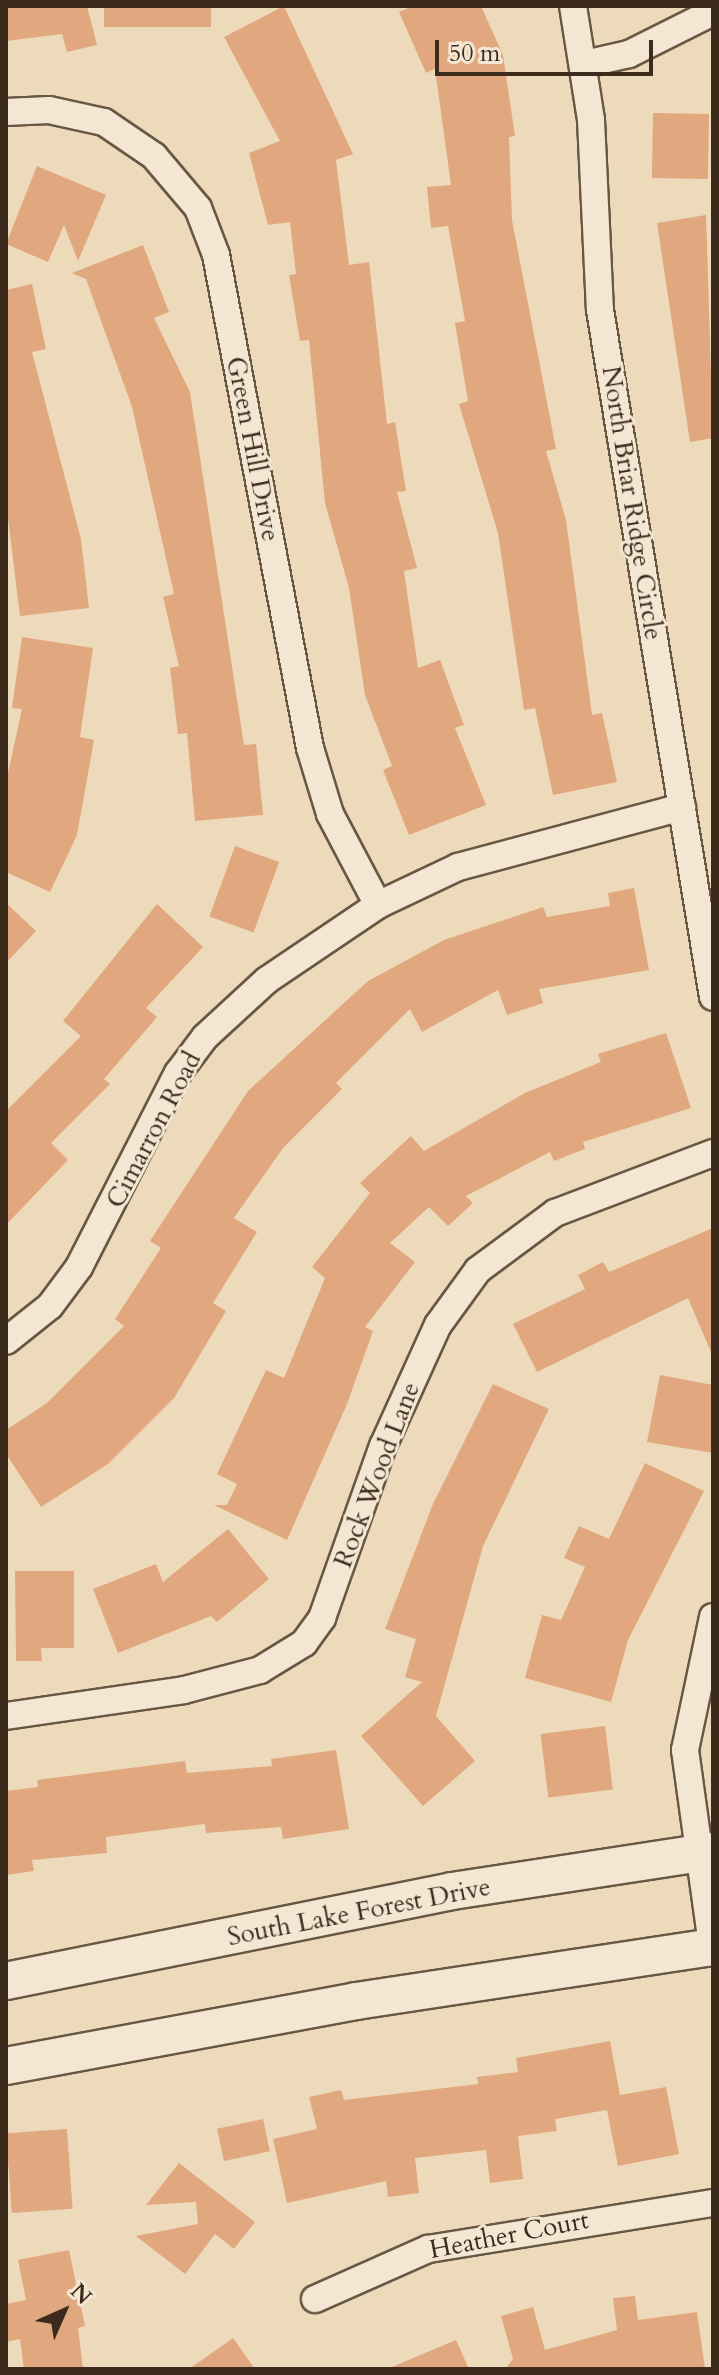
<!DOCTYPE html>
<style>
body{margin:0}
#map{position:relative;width:719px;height:2375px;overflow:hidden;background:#eddabb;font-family:Cardo,serif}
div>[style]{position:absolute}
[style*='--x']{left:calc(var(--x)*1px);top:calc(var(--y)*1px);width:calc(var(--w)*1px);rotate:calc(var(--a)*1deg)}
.building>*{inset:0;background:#e1a87f;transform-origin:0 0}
.roads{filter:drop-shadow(2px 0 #685744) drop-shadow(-2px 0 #685744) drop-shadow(0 2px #685744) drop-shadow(0 -2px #685744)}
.minor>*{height:26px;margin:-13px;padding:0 13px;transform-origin:13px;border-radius:13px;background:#f3e7d3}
.secondary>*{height:36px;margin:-18px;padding:0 18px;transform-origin:18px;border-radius:18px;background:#f3e7d3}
span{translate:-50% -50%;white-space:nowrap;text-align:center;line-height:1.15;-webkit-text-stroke:6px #f3e7d3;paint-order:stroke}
.street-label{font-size:26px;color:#3c2b1c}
.frame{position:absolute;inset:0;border:8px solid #3c2b1c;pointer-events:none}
.north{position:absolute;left:24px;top:2271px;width:80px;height:80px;-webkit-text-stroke:6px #f3e7d3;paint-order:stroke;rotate:45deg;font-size:22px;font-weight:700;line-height:32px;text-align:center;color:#3c2b1c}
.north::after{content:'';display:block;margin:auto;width:28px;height:36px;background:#3c2b1c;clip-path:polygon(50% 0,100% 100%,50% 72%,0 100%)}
.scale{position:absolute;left:435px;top:40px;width:218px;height:36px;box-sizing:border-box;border:4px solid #3c2b1c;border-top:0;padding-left:10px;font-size:24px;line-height:28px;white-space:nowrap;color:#3c2b1c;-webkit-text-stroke:6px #f3e7d3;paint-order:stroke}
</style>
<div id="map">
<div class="building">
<div style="clip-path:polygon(6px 6px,87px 6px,97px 45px,67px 52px,62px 34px,6px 41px)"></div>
<div style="left:104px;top:6px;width:107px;height:21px"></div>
<div style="clip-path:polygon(284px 6px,353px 154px,336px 160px,349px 265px,369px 262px,387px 424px,395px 422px,406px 491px,397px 492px,417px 568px,404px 571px,418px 668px,440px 660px,464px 725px,455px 728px,486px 805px,409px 835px,383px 770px,392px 766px,365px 695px,349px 588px,325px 503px,309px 340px,300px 341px,289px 275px,296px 274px,290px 222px,268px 225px,249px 153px,280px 141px,224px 37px)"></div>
<div style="clip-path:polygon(413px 6px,481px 6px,503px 55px,515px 136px,509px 137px,512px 220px,556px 449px,546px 451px,566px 520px,592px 715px,602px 713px,617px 782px,553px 795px,535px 708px,524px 710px,498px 533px,459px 404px,468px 401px,455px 323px,465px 321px,448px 226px,431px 228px,427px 187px,451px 185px,435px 69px,426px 73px,399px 12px)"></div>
<div style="left:653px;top:113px;width:56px;height:65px;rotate:1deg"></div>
<div style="clip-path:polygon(37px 166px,106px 195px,78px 261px,64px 225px,48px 262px,6px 244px)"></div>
<div style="clip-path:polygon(706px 215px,713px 438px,690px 442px,657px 223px)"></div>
<div style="clip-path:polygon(143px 245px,169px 312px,154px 318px,190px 392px,244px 745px,256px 744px,263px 815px,195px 821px,187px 733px,178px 734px,170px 668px,179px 666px,163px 597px,174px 594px,132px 407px,86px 279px,72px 273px)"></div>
<div style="clip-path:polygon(32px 284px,46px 349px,32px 352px,81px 539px,89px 608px,20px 616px,6px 502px,6px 290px)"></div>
<div style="clip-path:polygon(22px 637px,93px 648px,80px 737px,94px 740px,77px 835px,50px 892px,6px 872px,6px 782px,22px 709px,12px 708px)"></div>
<div style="left:235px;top:846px;width:47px;height:75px;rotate:20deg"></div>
<div style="clip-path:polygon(634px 888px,649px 970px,539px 989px,543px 1003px,507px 1015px,498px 990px,422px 1032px,410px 1009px,336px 1083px,342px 1089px,283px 1148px,234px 1218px,257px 1232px,213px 1303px,226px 1311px,174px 1398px,108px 1464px,41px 1507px,6px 1454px,6px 1430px,47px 1403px,124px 1326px,115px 1319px,161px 1248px,150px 1241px,248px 1091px,368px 981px,444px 940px,543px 907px,547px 917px,610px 906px,608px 893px)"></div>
<div style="clip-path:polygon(6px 903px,36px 931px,6px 963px)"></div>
<div style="clip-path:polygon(157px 904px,203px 947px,146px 1008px,157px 1017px,104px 1079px,110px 1084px,51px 1143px,68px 1160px,6px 1225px,6px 1111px,81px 1036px,63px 1021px)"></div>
<div style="clip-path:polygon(666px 1033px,691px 1108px,583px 1142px,585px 1149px,554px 1161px,550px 1152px,466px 1196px,473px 1203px,448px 1226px,429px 1207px,390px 1243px,415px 1262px,365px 1327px,373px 1331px,347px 1404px,287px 1540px,214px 1505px,227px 1505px,237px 1484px,217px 1474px,266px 1370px,284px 1378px,325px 1278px,312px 1267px,370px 1193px,360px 1183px,411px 1136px,424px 1151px,525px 1093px,601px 1062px,598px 1054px)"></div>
<div style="clip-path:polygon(713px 1228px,713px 1357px,688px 1298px,537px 1372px,513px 1324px,585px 1289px,578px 1275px,603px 1262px,609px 1272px)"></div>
<div style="clip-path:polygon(660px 1375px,713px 1385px,713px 1453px,647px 1442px)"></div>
<div style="clip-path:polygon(493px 1384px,549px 1409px,483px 1546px,436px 1716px,475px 1761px,423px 1806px,361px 1736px,422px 1682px,405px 1677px,416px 1639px,385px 1629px,433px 1504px)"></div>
<div style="clip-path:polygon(645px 1463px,704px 1491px,628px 1640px,611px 1702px,525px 1678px,542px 1615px,561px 1620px,585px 1567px,564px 1558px,579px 1526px,609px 1539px)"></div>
<div style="clip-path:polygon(228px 1529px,269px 1579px,217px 1622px,211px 1616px,118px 1653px,93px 1589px,156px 1564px,163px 1582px)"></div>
<div style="clip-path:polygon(15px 1571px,74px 1571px,74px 1648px,41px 1648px,42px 1661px,16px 1661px)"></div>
<div style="left:605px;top:1726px;width:64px;height:65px;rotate:83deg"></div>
<div style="clip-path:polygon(336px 1750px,349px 1829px,283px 1839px,281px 1827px,206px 1833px,205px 1824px,106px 1837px,107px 1853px,32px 1860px,34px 1871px,6px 1875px,6px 1791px,38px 1787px,37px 1780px,185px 1761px,187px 1773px,272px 1766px,271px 1759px)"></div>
<div style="clip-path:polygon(610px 2041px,620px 2095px,666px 2087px,679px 2154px,618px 2166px,607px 2110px,555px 2119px,557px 2131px,518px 2136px,523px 2179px,490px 2183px,486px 2150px,415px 2158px,419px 2193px,388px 2197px,386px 2181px,287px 2203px,273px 2139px,317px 2129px,309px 2097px,341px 2090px,344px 2100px,478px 2084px,477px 2077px,518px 2072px,516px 2058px)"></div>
<div style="left:263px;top:2119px;width:33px;height:47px;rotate:78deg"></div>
<div style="left:67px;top:2129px;width:80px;height:61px;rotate:86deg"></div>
<div style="clip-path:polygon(179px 2163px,255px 2222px,234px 2249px,215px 2234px,185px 2274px,136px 2236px,198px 2224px,196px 2202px,146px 2205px)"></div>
<div style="clip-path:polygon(69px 2250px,85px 2326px,78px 2328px,83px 2369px,24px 2369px,20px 2339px,6px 2342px,6px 2304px,26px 2300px,18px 2260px)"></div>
<div style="clip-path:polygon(635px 2296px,638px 2320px,697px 2312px,705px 2369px,505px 2369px,513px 2359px,501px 2316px,533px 2307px,545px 2350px,617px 2330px,613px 2298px)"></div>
<div style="clip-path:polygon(233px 2338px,255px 2369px,189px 2369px)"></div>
<div style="clip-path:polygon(456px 2340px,469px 2369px,387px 2369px)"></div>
</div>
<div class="roads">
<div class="minor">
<div style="--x:573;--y:6;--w:115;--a:81"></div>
<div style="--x:591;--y:120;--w:190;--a:87.3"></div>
<div style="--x:600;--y:310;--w:696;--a:80.66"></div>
<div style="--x:585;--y:64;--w:45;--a:-12.8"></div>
<div style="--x:629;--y:54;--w:94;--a:-26.6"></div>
<div style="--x:6;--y:112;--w:43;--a:-2.7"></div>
<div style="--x:49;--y:110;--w:56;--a:12.3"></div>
<div style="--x:104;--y:122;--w:60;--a:34.2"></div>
<div style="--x:154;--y:156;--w:68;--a:49.8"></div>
<div style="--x:198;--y:208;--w:50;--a:69"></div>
<div style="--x:216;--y:255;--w:502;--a:79.21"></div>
<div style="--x:310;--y:748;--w:69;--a:73.1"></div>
<div style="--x:330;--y:814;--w:103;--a:62.2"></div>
<div style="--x:6;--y:1341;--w:56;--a:-38.5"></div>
<div style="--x:50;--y:1306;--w:49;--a:-53.4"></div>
<div style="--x:79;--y:1267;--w:218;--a:-63"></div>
<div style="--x:178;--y:1073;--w:45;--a:-53.1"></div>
<div style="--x:205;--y:1037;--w:84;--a:-42.6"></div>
<div style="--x:267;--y:980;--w:134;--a:-34"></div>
<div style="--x:378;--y:905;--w:89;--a:-25.4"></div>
<div style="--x:458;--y:867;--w:232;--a:-15"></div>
<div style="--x:713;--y:1617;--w:136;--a:101.9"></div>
<div style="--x:685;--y:1750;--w:205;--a:82.1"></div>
<div style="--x:6;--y:1716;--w:180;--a:-8.3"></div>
<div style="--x:184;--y:1690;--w:79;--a:-14.7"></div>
<div style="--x:260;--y:1670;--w:52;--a:-31.5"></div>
<div style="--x:304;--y:1643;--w:31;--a:-54"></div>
<div style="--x:322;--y:1618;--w:182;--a:-70.5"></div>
<div style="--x:383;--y:1446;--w:133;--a:-65.6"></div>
<div style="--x:438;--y:1325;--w:68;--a:-54"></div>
<div style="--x:478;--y:1270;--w:96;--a:-36.5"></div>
<div style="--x:555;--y:1213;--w:169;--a:-20.8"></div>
<div style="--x:315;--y:2299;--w:124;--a:-23.9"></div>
<div style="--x:428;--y:2249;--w:289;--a:-9.2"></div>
</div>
<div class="secondary">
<div style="--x:6;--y:1981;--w:455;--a:-11.4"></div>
<div style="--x:452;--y:1891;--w:264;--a:-8.7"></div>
<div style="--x:6;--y:2066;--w:356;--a:-10.5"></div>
<div style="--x:356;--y:2001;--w:361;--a:-8.6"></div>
</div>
</div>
<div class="street-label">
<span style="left:253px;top:449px;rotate:79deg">Green Hill Drive</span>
<span style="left:632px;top:503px;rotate:81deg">North Briar Ridge Circle</span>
<span style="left:154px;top:1130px;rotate:-62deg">Cimarron Road</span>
<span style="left:377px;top:1475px;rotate:-69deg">Rock Wood Lane</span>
<span style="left:359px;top:1912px;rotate:-11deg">South Lake Forest Drive</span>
<span style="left:509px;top:2235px;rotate:-11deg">Heather Court</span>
</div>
<div class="frame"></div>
<div class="north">N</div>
<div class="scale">50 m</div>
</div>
